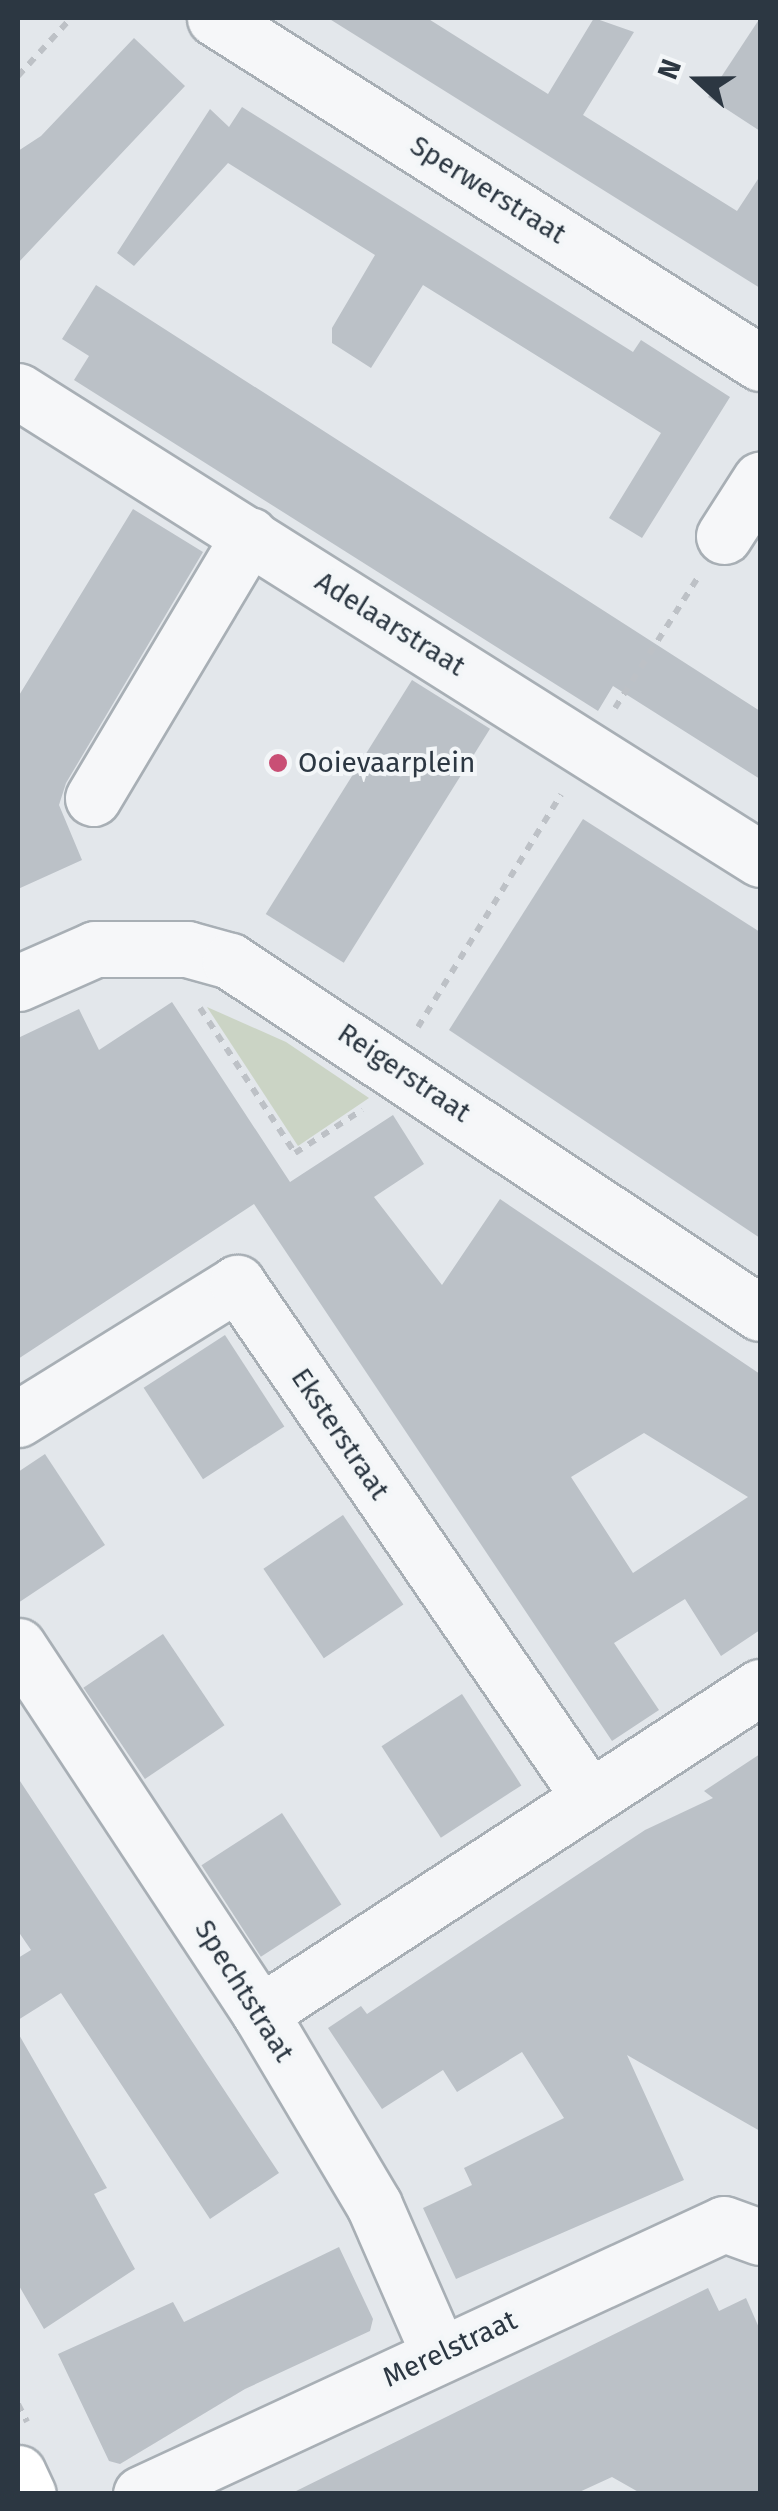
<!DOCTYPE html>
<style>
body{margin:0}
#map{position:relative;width:778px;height:2511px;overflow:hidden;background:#e3e7eb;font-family:"Fira Sans",sans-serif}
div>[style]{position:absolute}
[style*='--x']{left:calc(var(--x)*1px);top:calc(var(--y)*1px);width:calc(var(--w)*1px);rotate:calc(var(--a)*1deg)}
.green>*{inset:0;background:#cbd4c5}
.building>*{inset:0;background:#bbc1c7;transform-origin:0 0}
.path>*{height:6px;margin-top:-3px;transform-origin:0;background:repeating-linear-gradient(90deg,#bdc1c6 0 8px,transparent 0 16px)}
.roads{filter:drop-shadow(2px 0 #a8afb5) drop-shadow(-2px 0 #a8afb5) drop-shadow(0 2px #a8afb5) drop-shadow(0 -2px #a8afb5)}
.minor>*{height:55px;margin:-27.5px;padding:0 27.5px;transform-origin:27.5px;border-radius:27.5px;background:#f6f7f9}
.major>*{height:55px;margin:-27.5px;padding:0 27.5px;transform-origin:27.5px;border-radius:27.5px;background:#fff}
.dots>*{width:28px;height:28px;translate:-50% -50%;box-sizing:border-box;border:5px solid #f3f6f8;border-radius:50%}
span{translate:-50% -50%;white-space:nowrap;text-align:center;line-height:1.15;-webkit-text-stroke:8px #f3f6f8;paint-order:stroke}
.street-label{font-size:28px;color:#2c3742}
.poi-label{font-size:28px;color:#2c3742}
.left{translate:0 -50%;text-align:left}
.frame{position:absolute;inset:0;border:20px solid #2c3742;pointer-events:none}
.north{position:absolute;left:648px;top:30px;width:100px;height:100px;-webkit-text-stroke:8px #f3f6f8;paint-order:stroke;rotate:291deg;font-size:28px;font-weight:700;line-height:40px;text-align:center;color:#2c3742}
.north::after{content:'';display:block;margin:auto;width:35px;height:45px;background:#2c3742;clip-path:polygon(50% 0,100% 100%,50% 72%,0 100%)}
</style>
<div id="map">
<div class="green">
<div style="clip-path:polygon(207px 1007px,286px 1042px,369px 1098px,298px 1146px)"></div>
</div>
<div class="building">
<div style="clip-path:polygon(328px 18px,427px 18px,548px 94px,594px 18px,634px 32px,583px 115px,737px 211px,760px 176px,760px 288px)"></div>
<div style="clip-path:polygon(760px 18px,760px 131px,708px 97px)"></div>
<div style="clip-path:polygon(134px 38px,185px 86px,18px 263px,18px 151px,41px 136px)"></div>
<div style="clip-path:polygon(242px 107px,633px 352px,641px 340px,730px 397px,642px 538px,609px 518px,661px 433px,423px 285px,371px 368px,332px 343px,332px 328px,375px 255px,228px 163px,134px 266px,117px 253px,210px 109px,229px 127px)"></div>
<div style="clip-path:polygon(96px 285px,760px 711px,760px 779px,613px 686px,598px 711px,74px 380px,89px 356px,62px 339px)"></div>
<div style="clip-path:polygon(133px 509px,203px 552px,66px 783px,59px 805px,82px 860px,18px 889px,18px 697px)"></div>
<div style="left:412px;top:680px;width:92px;height:276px;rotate:32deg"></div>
<div style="clip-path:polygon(583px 819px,760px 932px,760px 1238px,449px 1030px)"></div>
<div style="clip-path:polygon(evenodd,172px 1002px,290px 1182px,393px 1115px,424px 1164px,374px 1197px,442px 1285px,500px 1199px,760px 1374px,760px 1630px,721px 1656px,685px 1599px,614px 1643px,659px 1710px,612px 1741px,254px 1204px,18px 1359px,18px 1038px,79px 1009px,99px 1050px,172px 1002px,644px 1433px,748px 1497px,633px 1573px,571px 1477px,644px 1433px)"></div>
<div style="left:225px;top:1335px;width:109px;height:97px;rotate:57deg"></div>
<div style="clip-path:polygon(45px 1454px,105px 1545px,18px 1603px,18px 1472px)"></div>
<div style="left:343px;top:1515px;width:108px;height:96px;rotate:56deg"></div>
<div style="left:163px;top:1634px;width:110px;height:96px;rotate:56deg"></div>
<div style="left:462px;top:1694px;width:109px;height:96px;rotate:57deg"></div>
<div style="clip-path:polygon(760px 1754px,760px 2131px,627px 2055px,684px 2180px,456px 2279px,423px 2208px,472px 2185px,464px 2168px,564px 2118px,522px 2052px,457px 2092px,443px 2070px,382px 2109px,328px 2028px,361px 2006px,367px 2014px,645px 1830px,713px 1798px,704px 1791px)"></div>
<div style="clip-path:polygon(18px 1778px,279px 2173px,210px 2219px,61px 1993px,18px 2020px,18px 1958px,31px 1950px,18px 1931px)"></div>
<div style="left:282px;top:1813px;width:109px;height:96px;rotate:57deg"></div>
<div style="clip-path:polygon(18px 2033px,107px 2188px,94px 2194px,135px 2269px,44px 2329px,18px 2284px)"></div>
<div style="clip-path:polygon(339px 2247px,373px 2319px,370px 2331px,245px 2389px,120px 2464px,109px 2461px,58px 2354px,173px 2302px,184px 2322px)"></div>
<div style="clip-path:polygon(708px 2288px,719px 2311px,746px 2298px,760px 2330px,760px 2494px,642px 2494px,612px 2477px,575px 2494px,290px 2494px)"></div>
</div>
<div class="path">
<div style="--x:18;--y:76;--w:79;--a:-47.6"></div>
<div style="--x:615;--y:708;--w:153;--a:-57.6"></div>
<div style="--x:200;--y:1008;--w:173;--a:56.8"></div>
<div style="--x:295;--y:1153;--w:80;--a:-32.7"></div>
<div style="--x:418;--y:1027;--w:273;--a:-58.4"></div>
<div style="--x:18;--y:2404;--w:20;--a:63"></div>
</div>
<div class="roads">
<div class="minor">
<div style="--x:215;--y:18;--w:645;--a:32.33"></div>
<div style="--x:18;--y:391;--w:877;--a:32.24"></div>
<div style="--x:724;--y:536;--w:67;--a:-57.3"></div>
<div style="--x:93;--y:798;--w:306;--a:-59.2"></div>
<div style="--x:18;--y:983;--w:84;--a:-23.8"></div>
<div style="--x:95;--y:949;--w:92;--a:0"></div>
<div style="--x:187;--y:949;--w:45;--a:15.6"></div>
<div style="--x:230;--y:961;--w:636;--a:33.59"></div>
<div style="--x:18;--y:1419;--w:258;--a:-31.8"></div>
<div style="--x:237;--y:1283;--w:624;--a:55.57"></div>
<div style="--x:18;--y:1646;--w:440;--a:56.6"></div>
<div style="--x:260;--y:2013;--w:223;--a:59.3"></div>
<div style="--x:374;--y:2205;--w:163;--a:66.4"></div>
<div style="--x:260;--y:2013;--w:597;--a:-33.1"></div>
<div style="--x:141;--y:2494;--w:642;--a:-24.85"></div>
<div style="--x:724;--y:2224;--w:38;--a:20"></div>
</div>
<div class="major">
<div style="--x:18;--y:2473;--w:23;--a:65"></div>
</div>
</div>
<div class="dots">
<div style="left:278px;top:763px;background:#c94f75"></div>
</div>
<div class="street-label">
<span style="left:488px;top:190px;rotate:32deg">Sperwerstraat</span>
<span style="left:390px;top:624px;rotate:32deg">Adelaarstraat</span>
<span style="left:404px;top:1073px;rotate:34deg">Reigerstraat</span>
<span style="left:340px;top:1434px;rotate:56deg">Eksterstraat</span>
<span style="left:244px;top:1991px;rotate:58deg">Spechtstraat</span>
<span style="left:450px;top:2349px;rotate:-25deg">Merelstraat</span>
</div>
<div class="poi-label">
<span class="left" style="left:298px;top:763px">Ooievaarplein</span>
</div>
<div class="frame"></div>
<div class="north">N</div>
</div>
